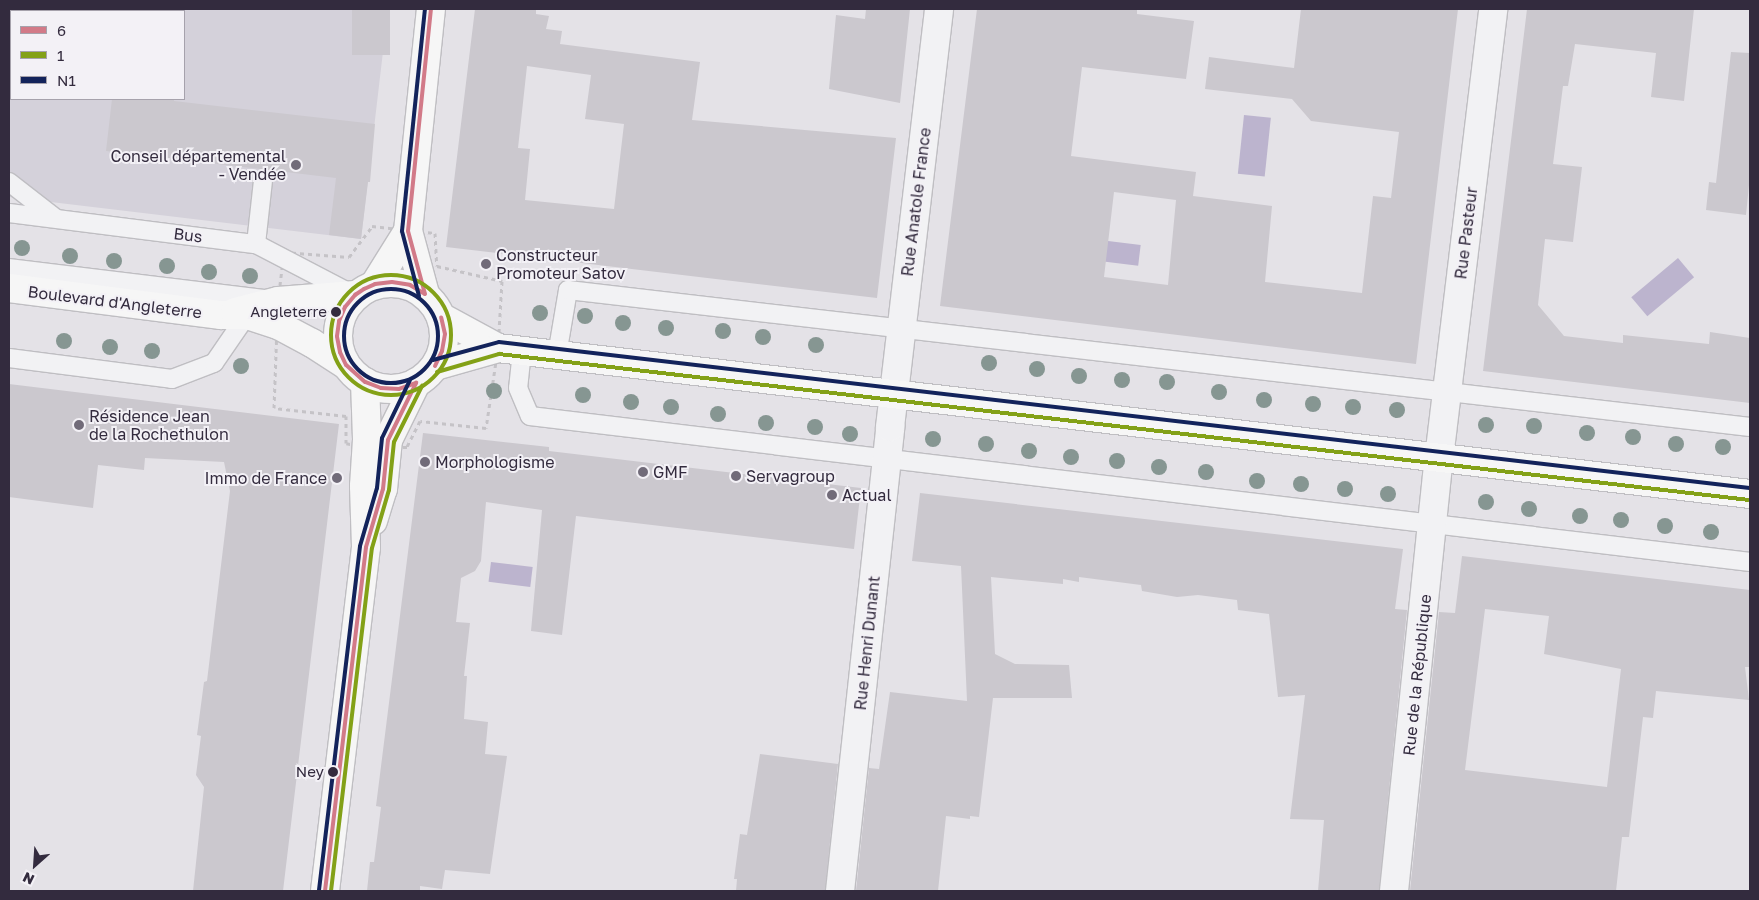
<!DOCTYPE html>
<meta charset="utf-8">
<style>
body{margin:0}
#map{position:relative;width:1759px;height:900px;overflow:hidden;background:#e4e2e7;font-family:"Golos Text",sans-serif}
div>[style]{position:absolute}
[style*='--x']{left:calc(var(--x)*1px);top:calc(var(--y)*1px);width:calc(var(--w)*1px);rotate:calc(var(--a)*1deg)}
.built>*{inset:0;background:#d4d1da}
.water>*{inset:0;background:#bcb4ce;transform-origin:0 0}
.building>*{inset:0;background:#cbc8ce;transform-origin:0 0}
.path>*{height:3px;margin-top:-1.5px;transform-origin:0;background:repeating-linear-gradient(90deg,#c5c3c7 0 4px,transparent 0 8px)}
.roads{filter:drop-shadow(1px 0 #bfbec2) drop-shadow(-1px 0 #bfbec2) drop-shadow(0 1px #bfbec2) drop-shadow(0 -1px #bfbec2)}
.lane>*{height:18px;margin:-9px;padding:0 9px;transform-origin:9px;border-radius:9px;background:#f2f2f4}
.street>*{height:28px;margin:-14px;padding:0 14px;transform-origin:14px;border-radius:14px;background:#f2f2f4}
.secondary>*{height:28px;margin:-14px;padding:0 14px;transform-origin:14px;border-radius:14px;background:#f6f6f6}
.secondary>.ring{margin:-14px;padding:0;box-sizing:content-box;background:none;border:28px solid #f6f6f6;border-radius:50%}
.bus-1>*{height:4px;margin:-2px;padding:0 2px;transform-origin:2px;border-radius:2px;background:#d27a88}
.bus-2>*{height:4px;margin:-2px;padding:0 2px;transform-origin:2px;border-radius:2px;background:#83a117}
.bus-2>.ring{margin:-2px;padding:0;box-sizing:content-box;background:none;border:4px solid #83a117;border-radius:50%}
.bus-3>*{height:4px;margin:-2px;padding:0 2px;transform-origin:2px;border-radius:2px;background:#13235b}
.bus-3>.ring{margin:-2px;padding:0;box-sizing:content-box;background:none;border:4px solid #13235b;border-radius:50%}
.trees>*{width:16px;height:16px;margin:-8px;border-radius:50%;background:#869692}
.dots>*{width:14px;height:14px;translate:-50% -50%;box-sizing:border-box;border:2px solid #f3f1f6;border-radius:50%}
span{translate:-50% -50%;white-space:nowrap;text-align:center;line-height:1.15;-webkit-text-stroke:4px #f3f1f6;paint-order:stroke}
.bus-label{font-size:15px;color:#332b3e}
.right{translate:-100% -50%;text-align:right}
.poi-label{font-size:16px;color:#332b3e}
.left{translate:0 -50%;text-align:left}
.street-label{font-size:16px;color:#332b3e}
.frame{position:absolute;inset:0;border:10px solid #332b3e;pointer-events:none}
.legend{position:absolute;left:10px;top:10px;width:175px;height:90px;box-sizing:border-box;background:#f3f1f6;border:1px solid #a6a2ac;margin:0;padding:6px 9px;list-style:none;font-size:15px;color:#332b3e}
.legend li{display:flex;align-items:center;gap:10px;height:25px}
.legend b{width:25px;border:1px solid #a6a2ac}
.north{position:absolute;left:10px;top:840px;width:50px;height:50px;-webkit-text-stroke:4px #f3f1f6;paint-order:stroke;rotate:206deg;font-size:14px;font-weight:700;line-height:20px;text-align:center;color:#332b3e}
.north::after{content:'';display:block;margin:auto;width:18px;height:22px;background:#332b3e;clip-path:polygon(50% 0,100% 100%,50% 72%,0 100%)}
</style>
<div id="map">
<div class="built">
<div style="clip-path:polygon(evenodd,9px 9px,388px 9px,361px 239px,9px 197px,9px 9px,11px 11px,184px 11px,184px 99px,11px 99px,11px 11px)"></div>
</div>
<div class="water">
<div style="left:1244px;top:115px;width:27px;height:59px;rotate:6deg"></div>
<div style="left:1100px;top:240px;width:41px;height:21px;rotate:7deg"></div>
<div style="left:1678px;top:258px;width:25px;height:61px;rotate:50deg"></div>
<div style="left:491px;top:562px;width:42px;height:20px;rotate:7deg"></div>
</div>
<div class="building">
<div style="left:352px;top:9px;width:38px;height:46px"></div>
<div style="clip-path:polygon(evenodd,475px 9px,536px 9px,536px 14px,549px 16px,546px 29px,562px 31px,560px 44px,700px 62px,692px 120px,896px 138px,877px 298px,446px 247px,475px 9px,527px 66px,591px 75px,585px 119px,624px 124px,614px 209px,525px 200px,530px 149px,518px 148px,527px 66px)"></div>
<div style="clip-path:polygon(866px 9px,910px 9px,900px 103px,829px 89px,836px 15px,865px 19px)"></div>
<div style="clip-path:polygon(evenodd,977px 9px,1137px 9px,1137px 14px,1194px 21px,1186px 79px,1082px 67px,1071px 156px,1196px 172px,1193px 196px,1272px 206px,1265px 282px,1362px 293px,1373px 196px,1391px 198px,1399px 132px,1311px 121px,1292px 99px,1205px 89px,1209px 57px,1294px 68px,1301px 9px,1458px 9px,1416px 364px,940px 306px,977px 9px,1114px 192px,1176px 200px,1168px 285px,1104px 277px,1114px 192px)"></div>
<div style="clip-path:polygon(1527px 9px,1694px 9px,1684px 101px,1651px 97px,1656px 53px,1575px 44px,1568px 86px,1563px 86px,1553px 164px,1582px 167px,1573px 242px,1545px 239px,1538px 305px,1564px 336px,1623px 343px,1623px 335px,1709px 344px,1710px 332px,1750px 338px,1750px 403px,1483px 371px)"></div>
<div style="clip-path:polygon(1731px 52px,1750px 53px,1750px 175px,1746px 215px,1706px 210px,1709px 182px,1716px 183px)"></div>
<div style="clip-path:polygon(112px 99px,174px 99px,174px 101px,375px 124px,370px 182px,368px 182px,361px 239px,329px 235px,336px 178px,106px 151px)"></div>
<div style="clip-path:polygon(9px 384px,339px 424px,283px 891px,193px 891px,204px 787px,196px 775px,201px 736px,197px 735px,204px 682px,207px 681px,230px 491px,224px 462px,145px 458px,144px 470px,98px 465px,93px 508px,9px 497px)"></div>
<div style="clip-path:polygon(423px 433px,549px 447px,549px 451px,861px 488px,854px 549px,576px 516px,562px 635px,531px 631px,542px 510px,486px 502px,481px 561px,475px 571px,461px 578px,456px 622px,470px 623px,464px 676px,467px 676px,464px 719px,488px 722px,485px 754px,507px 756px,490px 874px,445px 870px,442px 889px,420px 886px,420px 891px,367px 891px,370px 862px,374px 862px,381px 807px,376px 806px)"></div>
<div style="clip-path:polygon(920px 493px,1403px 549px,1395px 609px,1407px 610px,1379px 891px,1318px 891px,1324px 820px,1290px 819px,1305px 695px,1278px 697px,1269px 614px,1238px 610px,1237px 600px,1198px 595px,1177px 597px,1142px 591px,1141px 585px,1079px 577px,1079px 582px,1063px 579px,1063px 584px,991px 577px,995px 654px,1015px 664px,1069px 665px,1072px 698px,993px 698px,979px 817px,970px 816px,970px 819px,946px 816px,938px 891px,856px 891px,869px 768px,879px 769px,890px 692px,967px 701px,961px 566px,912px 561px)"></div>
<div style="clip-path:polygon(evenodd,1462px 556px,1750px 590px,1750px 667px,1745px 667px,1749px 700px,1656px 691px,1653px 718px,1643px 717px,1629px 837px,1622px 837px,1616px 891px,1410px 891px,1439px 612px,1455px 613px,1462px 556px,1485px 609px,1549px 616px,1544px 654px,1621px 669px,1607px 787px,1465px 770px,1485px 609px)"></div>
<div style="clip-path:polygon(760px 754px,838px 764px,825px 891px,736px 891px,737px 879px,734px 879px,740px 834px,747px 835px)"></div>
</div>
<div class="path">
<div style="--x:372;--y:226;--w:63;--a:6.3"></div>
<div style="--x:435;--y:233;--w:33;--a:87"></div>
<div style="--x:437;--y:266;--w:67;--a:13"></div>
<div style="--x:502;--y:281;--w:67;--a:93.4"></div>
<div style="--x:498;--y:348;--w:81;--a:98.5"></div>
<div style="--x:486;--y:428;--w:66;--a:-173.9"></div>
<div style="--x:420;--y:421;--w:29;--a:117"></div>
<div style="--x:407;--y:447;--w:41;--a:180"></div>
<div style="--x:366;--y:447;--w:20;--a:-169"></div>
<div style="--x:346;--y:443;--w:27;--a:-90"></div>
<div style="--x:346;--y:416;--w:72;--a:-173.7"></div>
<div style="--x:274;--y:408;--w:107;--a:-87.9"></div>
<div style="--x:278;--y:301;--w:49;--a:-83"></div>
<div style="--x:284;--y:252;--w:65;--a:4.4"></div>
<div style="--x:349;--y:257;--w:39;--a:-53"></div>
</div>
<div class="roads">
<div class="lane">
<div style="--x:9;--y:182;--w:58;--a:38"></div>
<div style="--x:9;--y:213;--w:249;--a:7.2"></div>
<div style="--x:256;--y:244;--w:108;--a:27.5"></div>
<div style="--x:256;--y:244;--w:63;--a:-83.7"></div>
<div style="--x:9;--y:268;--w:258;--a:6.9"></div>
<div style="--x:522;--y:351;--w:37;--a:96"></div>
<div style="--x:518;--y:388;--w:30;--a:67"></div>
<div style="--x:530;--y:416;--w:1229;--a:6.82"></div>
<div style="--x:557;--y:355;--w:66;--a:-80.4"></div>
<div style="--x:568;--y:290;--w:1190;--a:6.61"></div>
<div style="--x:9;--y:358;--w:164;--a:7.3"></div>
<div style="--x:172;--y:379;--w:45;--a:-20.9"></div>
<div style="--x:214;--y:363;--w:58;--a:-55.5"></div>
</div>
<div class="street">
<div style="--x:840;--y:891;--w:467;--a:-83.8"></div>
<div style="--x:890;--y:427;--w:421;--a:-83.3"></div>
<div style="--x:1394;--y:891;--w:435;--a:-84.1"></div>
<div style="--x:1439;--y:458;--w:452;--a:-83.1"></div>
</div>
<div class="secondary">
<div class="ring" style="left:338px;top:283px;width:78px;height:78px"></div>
<div style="--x:375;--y:284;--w:62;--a:-58.1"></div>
<div style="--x:9;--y:288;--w:214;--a:7.3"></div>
<div style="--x:221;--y:315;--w:26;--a:0"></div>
<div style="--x:247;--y:315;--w:33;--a:18"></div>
<div style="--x:278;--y:325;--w:38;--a:28"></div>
<div style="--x:312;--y:343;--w:40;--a:32.9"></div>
<div style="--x:425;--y:294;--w:65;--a:-105.1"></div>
<div style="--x:408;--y:231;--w:223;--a:-84.1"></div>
<div style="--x:235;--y:312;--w:44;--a:-14.3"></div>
<div style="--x:278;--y:301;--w:77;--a:-4.5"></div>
<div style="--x:441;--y:317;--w:65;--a:28.5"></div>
<div style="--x:435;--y:366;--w:66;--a:-15.9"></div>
<div style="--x:498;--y:348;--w:1260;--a:6.65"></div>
<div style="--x:373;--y:521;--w:34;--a:-73"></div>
<div style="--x:383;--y:489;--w:49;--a:-84.2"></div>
<div style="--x:388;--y:440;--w:64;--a:-63.8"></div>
<div style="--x:325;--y:891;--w:346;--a:-83.2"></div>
<div style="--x:366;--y:547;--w:61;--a:-91.9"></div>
<div style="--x:364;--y:486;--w:47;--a:-86.3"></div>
<div style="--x:367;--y:439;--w:57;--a:-92"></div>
</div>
</div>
<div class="bus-1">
<div style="--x:425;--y:294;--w:65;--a:-105.1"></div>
<div style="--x:408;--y:231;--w:223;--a:-84.1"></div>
<div style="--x:435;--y:366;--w:17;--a:-65"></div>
<div style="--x:442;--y:351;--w:17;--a:-80"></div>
<div style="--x:445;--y:334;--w:17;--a:-103"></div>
<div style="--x:416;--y:383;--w:18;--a:161"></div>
<div style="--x:399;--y:389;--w:18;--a:-177"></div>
<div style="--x:381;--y:388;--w:17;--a:-159"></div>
<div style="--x:365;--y:382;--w:25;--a:-138"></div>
<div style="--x:346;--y:365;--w:14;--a:-115"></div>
<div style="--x:340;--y:352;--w:16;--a:-101"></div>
<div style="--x:337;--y:336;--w:15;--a:-82"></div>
<div style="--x:339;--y:321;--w:15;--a:-67"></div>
<div style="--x:345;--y:307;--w:16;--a:-50"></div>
<div style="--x:355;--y:295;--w:11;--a:-34"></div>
<div style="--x:364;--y:289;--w:12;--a:-24"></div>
<div style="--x:375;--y:284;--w:17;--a:-7"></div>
<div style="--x:392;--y:282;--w:18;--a:9"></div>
<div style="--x:410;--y:285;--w:17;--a:31"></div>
<div style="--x:325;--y:891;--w:346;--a:-83.2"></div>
<div style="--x:366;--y:547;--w:60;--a:-73.7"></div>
<div style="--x:383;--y:489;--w:49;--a:-84.2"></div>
<div style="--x:388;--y:440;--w:64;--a:-63.8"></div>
</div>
<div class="bus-2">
<div class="ring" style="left:331px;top:275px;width:116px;height:116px"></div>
<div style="--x:437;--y:372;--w:65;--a:-16.2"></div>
<div style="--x:499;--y:354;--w:1258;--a:6.66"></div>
<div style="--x:331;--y:891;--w:345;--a:-83.2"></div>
<div style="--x:372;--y:548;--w:60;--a:-73.7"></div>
<div style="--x:389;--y:490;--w:48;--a:-84.1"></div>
<div style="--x:394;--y:442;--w:63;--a:-63.4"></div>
</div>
<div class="bus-3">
<div class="ring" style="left:344px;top:289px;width:90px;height:90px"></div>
<div style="--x:419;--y:296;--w:67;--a:-104.7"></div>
<div style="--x:402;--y:231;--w:223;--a:-84.1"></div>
<div style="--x:433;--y:360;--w:68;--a:-15.3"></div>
<div style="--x:499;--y:342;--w:1259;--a:6.66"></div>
<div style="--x:319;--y:890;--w:346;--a:-83.2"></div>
<div style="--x:360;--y:546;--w:60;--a:-73.7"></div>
<div style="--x:377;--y:488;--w:50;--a:-84.3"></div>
<div style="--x:382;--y:438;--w:64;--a:-64.2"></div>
</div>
<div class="trees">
<div style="left:22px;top:248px"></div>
<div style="left:70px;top:256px"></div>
<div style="left:114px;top:261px"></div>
<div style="left:167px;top:266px"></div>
<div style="left:209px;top:272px"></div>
<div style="left:250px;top:276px"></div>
<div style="left:540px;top:313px"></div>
<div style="left:585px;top:316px"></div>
<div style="left:623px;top:323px"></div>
<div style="left:666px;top:328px"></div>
<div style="left:723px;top:331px"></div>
<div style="left:763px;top:337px"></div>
<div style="left:64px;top:341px"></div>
<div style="left:816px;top:345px"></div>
<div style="left:110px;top:347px"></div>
<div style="left:152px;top:351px"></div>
<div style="left:989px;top:363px"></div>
<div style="left:241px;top:366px"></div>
<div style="left:1037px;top:369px"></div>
<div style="left:1079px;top:376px"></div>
<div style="left:1122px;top:380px"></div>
<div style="left:1167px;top:382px"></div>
<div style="left:494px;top:391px"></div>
<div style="left:1219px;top:392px"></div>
<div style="left:583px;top:395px"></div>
<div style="left:1264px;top:400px"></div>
<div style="left:631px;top:402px"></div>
<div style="left:1313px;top:404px"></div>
<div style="left:671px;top:407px"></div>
<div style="left:1353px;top:407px"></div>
<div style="left:1397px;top:410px"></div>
<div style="left:718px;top:414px"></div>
<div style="left:766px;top:423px"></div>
<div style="left:1486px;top:425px"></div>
<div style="left:1534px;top:426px"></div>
<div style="left:815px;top:427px"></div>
<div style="left:1587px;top:433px"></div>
<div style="left:850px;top:434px"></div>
<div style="left:1633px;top:437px"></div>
<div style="left:933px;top:439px"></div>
<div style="left:986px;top:444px"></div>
<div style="left:1676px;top:444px"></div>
<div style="left:1723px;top:447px"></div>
<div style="left:1029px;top:451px"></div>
<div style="left:1071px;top:457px"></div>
<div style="left:1117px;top:461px"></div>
<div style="left:1159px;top:467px"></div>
<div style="left:1206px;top:472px"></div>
<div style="left:1257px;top:481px"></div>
<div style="left:1301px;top:484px"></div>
<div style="left:1345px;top:489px"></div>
<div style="left:1388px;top:494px"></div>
<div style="left:1486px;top:502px"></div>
<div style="left:1529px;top:509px"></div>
<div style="left:1580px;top:516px"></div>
<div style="left:1621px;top:520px"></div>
<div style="left:1665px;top:526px"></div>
<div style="left:1711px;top:532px"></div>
</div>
<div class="dots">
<div style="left:296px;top:165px;background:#716b79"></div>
<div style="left:486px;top:264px;background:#716b79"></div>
<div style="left:336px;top:312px;background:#332b3e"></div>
<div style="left:79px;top:425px;background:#716b79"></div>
<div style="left:425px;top:462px;background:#716b79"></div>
<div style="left:643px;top:472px;background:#716b79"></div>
<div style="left:736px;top:476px;background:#716b79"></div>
<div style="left:337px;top:478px;background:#716b79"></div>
<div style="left:832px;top:495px;background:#716b79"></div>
<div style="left:333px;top:772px;background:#332b3e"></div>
</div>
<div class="bus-label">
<span class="right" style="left:327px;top:312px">Angleterre</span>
<span class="right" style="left:324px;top:772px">Ney</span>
</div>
<div class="poi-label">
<span class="right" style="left:286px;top:165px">Conseil départemental<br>- Vendée</span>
<span class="left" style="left:496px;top:264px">Constructeur<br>Promoteur Satov</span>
<span class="left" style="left:89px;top:425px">Résidence Jean<br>de la Rochethulon</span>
<span class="left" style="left:435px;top:462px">Morphologisme</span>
<span class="left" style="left:653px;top:472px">GMF</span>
<span class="left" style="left:746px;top:476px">Servagroup</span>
<span class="right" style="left:327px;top:478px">Immo de France</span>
<span class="left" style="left:842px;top:495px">Actual</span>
</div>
<div class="street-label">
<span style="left:916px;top:202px;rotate:-83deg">Rue Anatole France</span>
<span style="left:1466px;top:233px;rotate:-83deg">Rue Pasteur</span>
<span style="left:188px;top:235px;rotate:7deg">Bus</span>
<span style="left:115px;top:302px;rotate:7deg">Boulevard d'Angleterre</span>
<span style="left:867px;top:643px;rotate:-84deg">Rue Henri Dunant</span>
<span style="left:1417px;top:675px;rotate:-84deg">Rue de la République</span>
</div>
<div class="frame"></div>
<ul class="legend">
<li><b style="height:6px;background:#d27a88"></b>6</li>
<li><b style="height:6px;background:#83a117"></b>1</li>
<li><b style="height:6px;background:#13235b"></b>N1</li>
</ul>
<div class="north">N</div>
</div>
